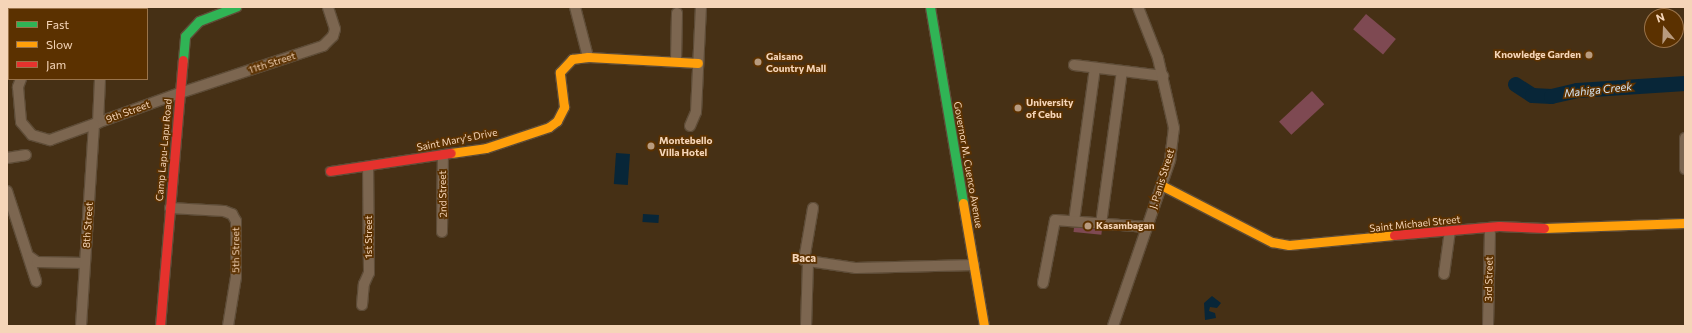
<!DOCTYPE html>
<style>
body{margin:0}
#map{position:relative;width:1692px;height:333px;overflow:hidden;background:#463015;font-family:Commissioner,sans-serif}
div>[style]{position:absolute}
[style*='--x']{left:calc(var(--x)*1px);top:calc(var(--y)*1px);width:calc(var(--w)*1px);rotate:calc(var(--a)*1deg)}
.green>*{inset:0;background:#7e4952;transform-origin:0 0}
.water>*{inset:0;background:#082638;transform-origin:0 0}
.river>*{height:15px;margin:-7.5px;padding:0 7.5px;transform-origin:7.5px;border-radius:7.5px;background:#082638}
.roads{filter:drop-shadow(1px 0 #5e4c37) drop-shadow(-1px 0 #5e4c37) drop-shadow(0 1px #5e4c37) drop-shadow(0 -1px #5e4c37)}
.street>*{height:10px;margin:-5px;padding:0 5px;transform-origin:5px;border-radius:5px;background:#7c6650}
.fast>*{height:9px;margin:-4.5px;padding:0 4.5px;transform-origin:4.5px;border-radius:4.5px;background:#30b455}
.slow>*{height:9px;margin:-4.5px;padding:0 4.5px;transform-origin:4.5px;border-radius:4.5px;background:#ff9f0a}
.jam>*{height:9px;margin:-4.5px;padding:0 4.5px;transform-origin:4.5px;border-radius:4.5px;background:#e5322d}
.dots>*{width:11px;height:11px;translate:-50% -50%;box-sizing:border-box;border:2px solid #5b3100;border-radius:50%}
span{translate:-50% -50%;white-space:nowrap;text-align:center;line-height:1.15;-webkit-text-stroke:3.5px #5b3100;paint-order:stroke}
.poi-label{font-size:10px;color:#f5d5b8;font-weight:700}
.right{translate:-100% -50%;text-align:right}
.left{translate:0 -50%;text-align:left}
.street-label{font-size:10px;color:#f5d5b8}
.water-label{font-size:11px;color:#d5e5f3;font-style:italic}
.neighbourhood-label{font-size:11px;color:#f5d5b8;font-weight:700}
.frame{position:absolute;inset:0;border:8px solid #f5d5b8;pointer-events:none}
.legend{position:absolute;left:8px;top:8px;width:140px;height:72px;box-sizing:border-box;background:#5b3100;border:1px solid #99734a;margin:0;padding:5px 7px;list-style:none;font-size:12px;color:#f5d5b8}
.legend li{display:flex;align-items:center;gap:8px;height:20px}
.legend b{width:20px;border:1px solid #99734a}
.north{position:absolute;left:1644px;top:8px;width:40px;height:40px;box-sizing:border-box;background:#5b3100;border:1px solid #99734a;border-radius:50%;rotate:341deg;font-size:11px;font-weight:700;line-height:16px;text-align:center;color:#f5d5b8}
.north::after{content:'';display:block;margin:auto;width:14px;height:18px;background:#b89b7f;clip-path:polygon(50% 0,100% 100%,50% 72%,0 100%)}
</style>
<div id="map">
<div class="green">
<div style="left:1366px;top:14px;width:39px;height:20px;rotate:40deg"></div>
<div style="left:1312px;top:91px;width:18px;height:45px;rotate:47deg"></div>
<div style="left:1075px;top:218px;width:28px;height:14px;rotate:6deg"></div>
</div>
<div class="water">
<div style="left:616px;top:153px;width:14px;height:31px;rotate:4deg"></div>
<div style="left:643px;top:214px;width:16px;height:8px;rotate:4deg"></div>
<div style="clip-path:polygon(1212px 296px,1221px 303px,1217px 308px,1210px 307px,1209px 311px,1215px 313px,1216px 318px,1205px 320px,1204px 303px)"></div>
</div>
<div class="river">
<div style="--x:1515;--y:84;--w:20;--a:33"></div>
<div style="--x:1532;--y:95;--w:19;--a:3"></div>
<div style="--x:1551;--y:96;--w:27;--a:-13"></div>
<div style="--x:1577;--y:90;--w:108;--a:-3.7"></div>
</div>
<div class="roads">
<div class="street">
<div style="--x:575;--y:7;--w:52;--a:75.4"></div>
<div style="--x:7;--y:15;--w:2;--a:0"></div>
<div style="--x:676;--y:61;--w:48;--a:-88.8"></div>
<div style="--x:1074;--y:65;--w:90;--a:7"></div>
<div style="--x:21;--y:79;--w:9;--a:111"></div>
<div style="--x:18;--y:87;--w:35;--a:85"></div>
<div style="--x:21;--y:122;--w:17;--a:50"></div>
<div style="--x:32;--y:135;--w:19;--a:16"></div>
<div style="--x:50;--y:140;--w:138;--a:-19.9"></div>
<div style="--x:180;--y:93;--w:151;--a:-18.2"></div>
<div style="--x:323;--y:46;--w:14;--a:-45"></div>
<div style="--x:333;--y:36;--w:7;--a:-74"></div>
<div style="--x:335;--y:29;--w:23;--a:-108"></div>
<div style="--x:98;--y:123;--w:44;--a:-87.4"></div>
<div style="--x:690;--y:126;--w:15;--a:-67"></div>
<div style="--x:696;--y:112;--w:105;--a:-87.3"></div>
<div style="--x:1685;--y:138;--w:31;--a:90"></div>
<div style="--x:7;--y:158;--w:19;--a:-9"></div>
<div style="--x:7;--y:191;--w:95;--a:72.1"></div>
<div style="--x:170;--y:208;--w:54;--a:3.2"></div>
<div style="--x:224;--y:211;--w:9;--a:21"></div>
<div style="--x:232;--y:214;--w:8;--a:60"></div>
<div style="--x:236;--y:221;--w:56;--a:90"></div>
<div style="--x:236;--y:277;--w:50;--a:99.3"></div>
<div style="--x:813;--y:208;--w:53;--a:99.8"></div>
<div style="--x:804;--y:260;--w:4;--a:14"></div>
<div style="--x:808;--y:261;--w:49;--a:8.3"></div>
<div style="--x:856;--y:268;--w:118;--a:-1.5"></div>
<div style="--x:1074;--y:221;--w:154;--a:-82.2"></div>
<div style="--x:1101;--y:224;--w:154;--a:-82.2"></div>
<div style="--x:442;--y:232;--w:77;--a:-89.3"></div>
<div style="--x:30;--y:257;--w:9;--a:36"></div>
<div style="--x:37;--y:262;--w:48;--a:1.2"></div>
<div style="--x:1444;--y:274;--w:43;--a:-82.1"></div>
<div style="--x:1043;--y:283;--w:64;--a:-79.2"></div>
<div style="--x:1055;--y:220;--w:92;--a:4.4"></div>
<div style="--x:362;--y:305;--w:21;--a:-85"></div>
<div style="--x:364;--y:284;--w:12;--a:-66"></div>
<div style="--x:369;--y:273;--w:106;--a:-90.5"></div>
<div style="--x:81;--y:326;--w:202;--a:-86.3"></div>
<div style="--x:806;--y:326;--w:65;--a:-88.2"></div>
<div style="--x:1113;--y:326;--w:176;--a:-71"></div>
<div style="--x:1170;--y:160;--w:32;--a:-83"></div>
<div style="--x:1174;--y:128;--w:72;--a:-102.9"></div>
<div style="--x:1158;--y:58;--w:55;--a:-111.4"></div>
<div style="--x:1488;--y:326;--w:93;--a:-88.8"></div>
</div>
<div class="fast">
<div style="--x:930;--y:7;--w:199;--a:80.4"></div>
<div style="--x:183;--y:60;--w:24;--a:-85"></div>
<div style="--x:185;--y:36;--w:21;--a:-47"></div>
<div style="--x:199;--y:21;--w:40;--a:-21"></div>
</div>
<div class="slow">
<div style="--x:451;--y:153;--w:35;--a:-8"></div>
<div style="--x:486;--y:148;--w:66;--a:-18.4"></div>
<div style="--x:549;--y:127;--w:10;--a:-37"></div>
<div style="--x:557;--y:121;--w:16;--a:-63"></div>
<div style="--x:564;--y:107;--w:35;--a:-97"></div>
<div style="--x:560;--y:72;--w:18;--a:-47"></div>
<div style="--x:572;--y:59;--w:16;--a:-7"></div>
<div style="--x:588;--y:57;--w:110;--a:3.1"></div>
<div style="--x:1161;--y:185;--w:125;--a:27.2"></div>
<div style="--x:1272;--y:242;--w:17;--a:10"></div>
<div style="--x:1289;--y:245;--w:105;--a:-5.4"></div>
<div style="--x:963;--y:203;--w:125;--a:80.3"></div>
<div style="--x:1544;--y:228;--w:141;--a:-2"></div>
</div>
<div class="jam">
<div style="--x:330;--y:171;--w:122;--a:-8.5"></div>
<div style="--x:1394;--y:235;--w:105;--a:-4.9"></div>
<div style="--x:1499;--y:226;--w:45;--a:2.5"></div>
<div style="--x:160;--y:326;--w:267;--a:-85.1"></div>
</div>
</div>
<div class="dots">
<div style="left:1589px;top:55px;background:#b89b7f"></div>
<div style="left:758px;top:62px;background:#b89b7f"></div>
<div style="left:1018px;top:108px;background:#b89b7f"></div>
<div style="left:651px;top:146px;background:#b89b7f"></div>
<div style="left:1088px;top:226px;background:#b89b7f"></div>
</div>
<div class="poi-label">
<span class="right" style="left:1581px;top:55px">Knowledge Garden</span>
<span class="left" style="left:766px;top:62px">Gaisano<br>Country Mall</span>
<span class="left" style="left:1026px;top:108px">University<br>of Cebu</span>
<span class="left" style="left:659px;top:146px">Montebello<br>Villa Hotel</span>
<span class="left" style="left:1096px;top:226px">Kasambagan</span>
</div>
<div class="street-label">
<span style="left:272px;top:63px;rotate:-18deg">11th Street</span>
<span style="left:128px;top:112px;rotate:-20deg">9th Street</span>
<span style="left:457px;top:140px;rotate:-11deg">Saint Mary's Drive</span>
<span style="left:164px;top:150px;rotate:-85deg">Camp Lapu-Lapu Road</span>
<span style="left:968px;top:165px;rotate:80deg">Governor M. Cuenco Avenue</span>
<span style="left:1162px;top:179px;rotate:-73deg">J. Panis Street</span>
<span style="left:443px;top:194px;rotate:-91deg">2nd Street</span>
<span style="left:1415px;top:224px;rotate:-6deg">Saint Michael Street</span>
<span style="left:88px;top:225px;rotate:-86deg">8th Street</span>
<span style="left:369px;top:237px;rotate:-90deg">1st Street</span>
<span style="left:236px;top:250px;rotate:-90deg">5th Street</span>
<span style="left:1489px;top:279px;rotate:-89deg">3rd Street</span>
</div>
<div class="water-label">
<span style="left:1598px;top:90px;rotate:-6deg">Mahiga Creek</span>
</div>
<div class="neighbourhood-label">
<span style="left:804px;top:258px">Baca</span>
</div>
<div class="frame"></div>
<ul class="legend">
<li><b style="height:5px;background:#30b455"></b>Fast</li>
<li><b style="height:5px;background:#ff9f0a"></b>Slow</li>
<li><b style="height:5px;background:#e5322d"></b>Jam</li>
</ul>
<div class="north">N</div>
</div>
